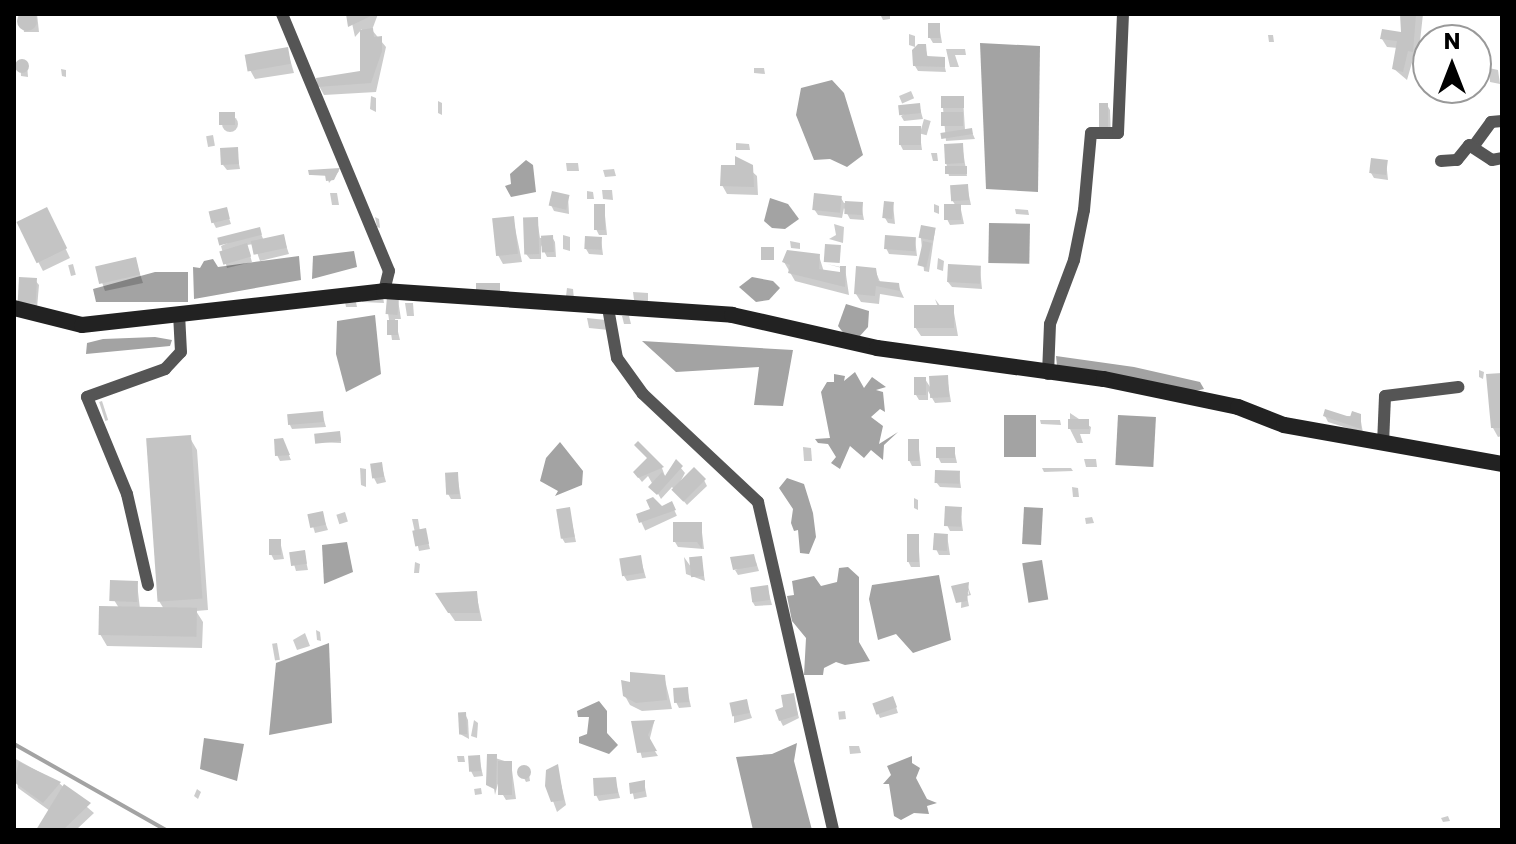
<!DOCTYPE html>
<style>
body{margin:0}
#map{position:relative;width:1516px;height:844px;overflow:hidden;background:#fff;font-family:Poppins,sans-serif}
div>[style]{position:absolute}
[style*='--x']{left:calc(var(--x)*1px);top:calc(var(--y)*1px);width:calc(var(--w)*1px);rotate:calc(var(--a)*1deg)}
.water>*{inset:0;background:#a3a3a3;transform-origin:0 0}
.shadow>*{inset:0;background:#0003;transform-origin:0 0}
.round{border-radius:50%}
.stream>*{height:4px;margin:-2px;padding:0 2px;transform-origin:2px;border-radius:2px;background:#a3a3a3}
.building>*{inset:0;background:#c4c4c4;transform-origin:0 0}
.minor>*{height:12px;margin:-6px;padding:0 6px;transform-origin:6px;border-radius:6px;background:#555}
.secondary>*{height:16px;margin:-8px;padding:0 8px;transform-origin:8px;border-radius:8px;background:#222}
span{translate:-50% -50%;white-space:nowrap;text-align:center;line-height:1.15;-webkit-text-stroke:7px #fff;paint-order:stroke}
.frame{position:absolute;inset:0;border:16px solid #000;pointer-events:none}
.north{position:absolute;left:1412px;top:24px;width:80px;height:80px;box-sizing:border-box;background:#fff;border:2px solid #999;border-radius:50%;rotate:0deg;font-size:22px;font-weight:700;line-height:32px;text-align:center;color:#000}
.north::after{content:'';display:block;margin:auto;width:28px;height:36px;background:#000;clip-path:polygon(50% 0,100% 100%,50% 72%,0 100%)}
</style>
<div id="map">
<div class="water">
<div style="clip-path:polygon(980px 43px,1040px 46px,1038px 192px,986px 189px)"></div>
<div style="clip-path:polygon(832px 80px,844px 93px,863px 155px,847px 167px,830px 159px,814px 160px,796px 115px,801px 88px)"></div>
<div style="clip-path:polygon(526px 160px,533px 165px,536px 192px,511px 197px,505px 186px,511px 184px,510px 174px)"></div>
<div style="clip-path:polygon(770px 198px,788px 204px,799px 219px,785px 229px,772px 228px,764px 221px)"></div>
<div style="left:989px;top:223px;width:41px;height:40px;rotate:1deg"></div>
<div style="clip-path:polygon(354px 251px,357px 267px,312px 279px,313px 256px)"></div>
<div style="clip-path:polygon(299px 256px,301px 280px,194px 299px,193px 267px,200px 268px,204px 261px,213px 259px,218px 267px)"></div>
<div style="clip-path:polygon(155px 272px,188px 272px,188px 302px,96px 302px,93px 289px)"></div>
<div style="clip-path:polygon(752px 277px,773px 281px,780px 288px,769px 300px,756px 302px,739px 287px)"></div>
<div style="clip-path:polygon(846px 304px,869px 311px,868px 327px,859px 337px,845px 335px,838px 326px)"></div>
<div style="clip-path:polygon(375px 315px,381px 374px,346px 392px,336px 354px,337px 321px)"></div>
<div style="clip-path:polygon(155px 337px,172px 340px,170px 346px,86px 354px,87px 343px,103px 339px)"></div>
<div style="clip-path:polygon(642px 341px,793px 350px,783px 406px,754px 405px,759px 367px,676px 372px)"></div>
<div style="clip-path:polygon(1056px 356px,1134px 367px,1200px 382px,1204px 389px,1191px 392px,1057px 366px)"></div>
<div style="clip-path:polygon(855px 372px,864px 388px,872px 377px,886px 387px,876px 390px,883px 392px,885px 412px,880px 409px,871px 417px,883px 426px,879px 444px,898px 432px,884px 445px,883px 460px,871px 450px,864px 458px,850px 446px,840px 469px,831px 463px,836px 457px,828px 444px,818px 443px,815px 439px,830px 438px,821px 392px,827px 382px,834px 382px,834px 374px,845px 376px,844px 381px)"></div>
<div style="left:1004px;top:415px;width:32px;height:42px"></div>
<div style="left:1118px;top:415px;width:38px;height:50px;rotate:3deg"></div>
<div style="clip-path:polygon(560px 442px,583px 471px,582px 485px,555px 496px,558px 491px,540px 481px,546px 458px)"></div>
<div style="clip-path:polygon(787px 478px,804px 484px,813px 513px,816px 537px,809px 554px,800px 553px,798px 530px,794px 531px,791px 523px,793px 509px,779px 488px)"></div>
<div style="left:1024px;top:507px;width:19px;height:37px;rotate:3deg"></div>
<div style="clip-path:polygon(347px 542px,353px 572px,324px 584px,322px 545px)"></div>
<div style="left:1042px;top:560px;width:40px;height:20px;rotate:81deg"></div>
<div style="clip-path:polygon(848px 567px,859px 577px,859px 642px,870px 661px,845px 665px,836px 662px,824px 668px,823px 675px,804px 675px,806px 638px,792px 621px,787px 596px,794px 595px,792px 581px,814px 576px,821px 586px,837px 582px,839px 568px)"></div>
<div style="clip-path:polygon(939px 575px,951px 640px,913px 653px,896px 634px,878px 640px,869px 599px,872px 585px)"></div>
<div style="clip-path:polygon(329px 643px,332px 723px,269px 735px,276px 663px)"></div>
<div style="clip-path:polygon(599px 701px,607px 711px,607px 733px,618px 745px,609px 754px,579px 743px,579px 737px,587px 734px,589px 717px,578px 717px,577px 711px)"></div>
<div style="clip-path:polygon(204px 738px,244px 744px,237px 781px,200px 769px)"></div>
<div style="clip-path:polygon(797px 743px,794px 761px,812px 830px,753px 830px,736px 757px,772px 754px)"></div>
<div style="clip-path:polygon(912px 756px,912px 763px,920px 768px,916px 778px,927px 799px,937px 803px,927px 806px,929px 814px,914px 813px,901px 820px,894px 816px,889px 784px,883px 784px,891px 775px,887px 766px)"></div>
</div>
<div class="shadow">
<div style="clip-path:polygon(21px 14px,37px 14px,39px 32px,24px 32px)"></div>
<div style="clip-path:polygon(350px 14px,378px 14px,372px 30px,386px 47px,376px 92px,324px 95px,319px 86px,362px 72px,362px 29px,355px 37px)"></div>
<div style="clip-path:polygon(890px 14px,890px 19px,883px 20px,880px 14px)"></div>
<div style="clip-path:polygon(1405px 14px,1423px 14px,1418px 60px,1413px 59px,1407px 80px,1394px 69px,1398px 48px,1387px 47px,1382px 39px,1403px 34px)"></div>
<div style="clip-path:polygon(939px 25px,942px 43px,933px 43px,930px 38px)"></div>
<div style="clip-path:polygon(909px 34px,915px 36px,915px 47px,909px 45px)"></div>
<div style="clip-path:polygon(1268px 35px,1273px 35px,1274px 42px,1269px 42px)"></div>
<div style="clip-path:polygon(925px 47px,928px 58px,943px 59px,946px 72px,918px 71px,915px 66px)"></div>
<div style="clip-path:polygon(287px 49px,294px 73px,255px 79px,250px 70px)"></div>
<div style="clip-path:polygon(946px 49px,965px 49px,966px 55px,955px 55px,959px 67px,950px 67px)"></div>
<div style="clip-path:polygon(20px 62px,27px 64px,28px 77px,21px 76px)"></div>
<div style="clip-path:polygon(754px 68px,764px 68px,765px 74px,754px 73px)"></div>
<div style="clip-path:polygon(1489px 68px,1498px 70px,1500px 84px,1490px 82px)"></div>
<div style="clip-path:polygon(61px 69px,66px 70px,66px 77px,62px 76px)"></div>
<div style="left:911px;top:91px;width:8px;height:13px;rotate:67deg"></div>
<div style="clip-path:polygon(371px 96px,376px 98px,376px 112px,370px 109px)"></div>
<div style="clip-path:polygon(963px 98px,965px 130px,971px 130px,975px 139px,946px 141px,943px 108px)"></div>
<div style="clip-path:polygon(438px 101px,442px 103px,442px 115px,438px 113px)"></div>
<div style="clip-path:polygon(919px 105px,923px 119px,904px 121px,901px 116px)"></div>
<div style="clip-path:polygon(1107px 105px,1110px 110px,1111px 136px,1105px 136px)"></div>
<div class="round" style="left:222px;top:116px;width:16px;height:16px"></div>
<div style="left:924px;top:119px;width:7px;height:15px;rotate:16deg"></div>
<div style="clip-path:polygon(919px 128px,922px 150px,903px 150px,900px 144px)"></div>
<div style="left:213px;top:135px;width:11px;height:7px;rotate:80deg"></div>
<div style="clip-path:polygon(736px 143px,749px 144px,750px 150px,736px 150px)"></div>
<div style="clip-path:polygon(962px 145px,967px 176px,949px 176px,946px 162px)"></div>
<div style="clip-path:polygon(236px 149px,240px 169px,227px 170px,223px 165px)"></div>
<div style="clip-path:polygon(931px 153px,937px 153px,938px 161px,933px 161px)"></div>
<div style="clip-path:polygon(737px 158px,757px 176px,758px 195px,727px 194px,722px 185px,737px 167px)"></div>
<div style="clip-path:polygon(1386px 161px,1388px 180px,1374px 178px,1371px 173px)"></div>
<div style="clip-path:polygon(566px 163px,578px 163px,579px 171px,567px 171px)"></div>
<div style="clip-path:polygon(614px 169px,616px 176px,605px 177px,603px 170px)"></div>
<div style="clip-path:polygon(339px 171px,329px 183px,327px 176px,311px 175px)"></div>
<div style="clip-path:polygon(967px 186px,971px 205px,960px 205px,964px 224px,950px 225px,947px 219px,956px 206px,952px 200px)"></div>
<div style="clip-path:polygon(602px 190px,612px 190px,613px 200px,603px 199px)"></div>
<div style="clip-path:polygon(587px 191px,593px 192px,594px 199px,587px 199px)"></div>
<div style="clip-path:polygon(330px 193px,337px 193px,339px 205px,332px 205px)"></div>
<div style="clip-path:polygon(568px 196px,569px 214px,554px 211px,551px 205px)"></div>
<div style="clip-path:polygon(841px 198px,844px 203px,861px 204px,864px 220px,850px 219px,844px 208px,842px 218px,818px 215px,814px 209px)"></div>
<div style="clip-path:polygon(893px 204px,895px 224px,888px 223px,885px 218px)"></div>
<div style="clip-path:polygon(934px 204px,939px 206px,939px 214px,934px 212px)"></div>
<div style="clip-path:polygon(604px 206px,607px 235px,599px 235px,596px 229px)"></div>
<div style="clip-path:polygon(226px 209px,231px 224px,216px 228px,213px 222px)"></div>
<div style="clip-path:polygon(1015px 209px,1028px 210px,1029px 215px,1016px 214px)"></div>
<div style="clip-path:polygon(375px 217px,379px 219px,380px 228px,377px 227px)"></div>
<div style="clip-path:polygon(51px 218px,70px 258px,43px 271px,18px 223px)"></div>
<div style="clip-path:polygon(513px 218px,522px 262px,503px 264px,498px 255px)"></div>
<div style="clip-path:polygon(537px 219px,540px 238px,552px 237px,555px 242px,556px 257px,547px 257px,541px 245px,541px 259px,530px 259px,526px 254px)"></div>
<div style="clip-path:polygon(834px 224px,844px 227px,843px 243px,829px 239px,836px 235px)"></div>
<div style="clip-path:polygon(259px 229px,264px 241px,283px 236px,289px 254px,260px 261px,254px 244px,247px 245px,252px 262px,227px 268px,221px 246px)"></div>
<div style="clip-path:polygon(935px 230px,929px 272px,924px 271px,921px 238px)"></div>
<div style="clip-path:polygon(563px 235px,570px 237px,570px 251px,563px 249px)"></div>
<div style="clip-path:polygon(601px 239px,603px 255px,589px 254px,586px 249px)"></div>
<div style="clip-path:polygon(915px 239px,917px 256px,889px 254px,886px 248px)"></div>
<div style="clip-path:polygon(790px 241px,800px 243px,800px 249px,791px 248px)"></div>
<div style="clip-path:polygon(819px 256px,824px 272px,842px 274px,842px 268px,827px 264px,845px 268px,849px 295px,795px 281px,784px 262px)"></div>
<div style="clip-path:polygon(938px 258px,944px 261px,943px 271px,937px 269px)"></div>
<div style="clip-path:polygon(135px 259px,143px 283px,105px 291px,97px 268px)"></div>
<div style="left:73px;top:264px;width:11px;height:5px;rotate:75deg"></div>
<div style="clip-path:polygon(980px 268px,982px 289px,952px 287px,948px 282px)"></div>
<div style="clip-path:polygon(875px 270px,881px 284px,898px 285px,904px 298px,880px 294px,879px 304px,861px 302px,856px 294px)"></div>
<div style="clip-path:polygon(35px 280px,39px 285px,37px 308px,20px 302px)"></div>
<div style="clip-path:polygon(567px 288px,573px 289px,574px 299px,566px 296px)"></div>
<div style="clip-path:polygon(633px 292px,648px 293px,648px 301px,634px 300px)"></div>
<div style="clip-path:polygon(383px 297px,384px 303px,362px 302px,362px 299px)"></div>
<div style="clip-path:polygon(935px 299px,941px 307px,953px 307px,958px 336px,921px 336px,915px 327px,938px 307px)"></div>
<div style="clip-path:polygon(398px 300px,401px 319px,395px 319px,400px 340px,392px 340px,388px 313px)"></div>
<div style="clip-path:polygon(345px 302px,356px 302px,357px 307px,346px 307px)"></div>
<div style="clip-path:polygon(405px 303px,413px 303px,414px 316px,407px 316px)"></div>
<div style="clip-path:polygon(622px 316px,629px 316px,631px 324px,624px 324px)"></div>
<div style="clip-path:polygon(587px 318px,606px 320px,609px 330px,589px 328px)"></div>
<div style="clip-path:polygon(1479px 370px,1484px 372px,1483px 379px,1479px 377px)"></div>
<div style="clip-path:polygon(1502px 375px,1502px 436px,1498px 437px,1493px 428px)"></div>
<div style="clip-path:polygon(947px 377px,951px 402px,935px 403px,928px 391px,928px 400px,919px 400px,916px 395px,925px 379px,932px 390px)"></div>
<div style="left:102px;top:401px;width:20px;height:3px;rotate:72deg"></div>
<div style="clip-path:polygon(322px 413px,326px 427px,292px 429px,289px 423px)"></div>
<div style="clip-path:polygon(1070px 413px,1091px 427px,1090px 434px,1080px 434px,1083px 443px,1077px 443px,1070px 429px)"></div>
<div style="clip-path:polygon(1325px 416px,1360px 416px,1363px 433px,1328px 422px)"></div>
<div style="clip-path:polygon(1040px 420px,1060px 420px,1061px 425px,1041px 424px)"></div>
<div style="clip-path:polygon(340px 435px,341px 443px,316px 442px)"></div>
<div style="clip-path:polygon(190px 438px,197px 450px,208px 610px,196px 611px,203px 622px,202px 648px,107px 646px,100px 634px,119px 608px,114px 600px,137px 583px,140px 609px,164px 609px,159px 601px)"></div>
<div style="clip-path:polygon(918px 441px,921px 466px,912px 466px,909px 460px)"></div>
<div style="clip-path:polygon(638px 444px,662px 468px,666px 479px,676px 462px,685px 473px,679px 484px,704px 480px,707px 486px,687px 505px,672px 487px,661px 499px,648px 476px,642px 482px,635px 473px,649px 459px)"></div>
<div style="clip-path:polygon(285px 446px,291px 460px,280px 461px,277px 455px)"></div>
<div style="clip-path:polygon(803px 447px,811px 448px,812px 461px,804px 461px)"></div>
<div style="clip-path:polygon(954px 449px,957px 463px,941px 463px,938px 457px)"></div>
<div style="clip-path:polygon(1084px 459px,1096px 459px,1097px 467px,1086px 467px)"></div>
<div style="clip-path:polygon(381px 464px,386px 482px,377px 484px,374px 478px)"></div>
<div style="clip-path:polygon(360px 468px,366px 469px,366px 487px,361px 485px)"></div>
<div style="clip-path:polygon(1042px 468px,1071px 468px,1073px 471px,1044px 472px)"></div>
<div style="clip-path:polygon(959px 473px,961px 488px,940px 487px,936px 482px)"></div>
<div style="clip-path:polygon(457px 474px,461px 499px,451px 499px,448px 494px)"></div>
<div style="clip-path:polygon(1072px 487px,1078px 488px,1079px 497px,1073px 497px)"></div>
<div style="clip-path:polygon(914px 498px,918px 500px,918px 510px,914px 508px)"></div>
<div style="left:671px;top:503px;width:14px;height:35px;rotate:65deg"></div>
<div style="clip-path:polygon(569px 509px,576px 542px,565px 543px,562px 538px)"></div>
<div style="clip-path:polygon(960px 509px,963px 531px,950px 531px,947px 525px)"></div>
<div style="left:345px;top:512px;width:10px;height:9px;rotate:73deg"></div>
<div style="clip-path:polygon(322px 514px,328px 530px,315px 533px,310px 516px)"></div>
<div style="clip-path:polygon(1092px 517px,1094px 523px,1086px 524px,1085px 518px)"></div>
<div style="clip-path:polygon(412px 519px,418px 519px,420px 531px,425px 530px,430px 549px,419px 551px)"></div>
<div style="clip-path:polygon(701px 524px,704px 549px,678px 547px,675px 542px)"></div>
<div style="clip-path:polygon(947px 535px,950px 555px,939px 555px,936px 549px)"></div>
<div style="clip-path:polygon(918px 536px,920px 567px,911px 567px,908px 561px)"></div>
<div style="clip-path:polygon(280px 541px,284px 559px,274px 560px,271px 554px)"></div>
<div style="clip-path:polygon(304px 552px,308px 570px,296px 571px,291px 554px)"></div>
<div style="clip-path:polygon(640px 557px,646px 578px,627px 581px,624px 576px)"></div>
<div style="clip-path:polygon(684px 557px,691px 567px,701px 558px,705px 581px,686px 574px)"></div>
<div style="clip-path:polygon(415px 562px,420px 564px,419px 573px,414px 573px)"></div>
<div style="clip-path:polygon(756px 562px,759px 571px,738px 575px,735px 570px)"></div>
<div style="clip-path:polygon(967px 584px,971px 595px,967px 596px,969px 606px,961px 608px,962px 585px,969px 595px)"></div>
<div style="clip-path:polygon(767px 587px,772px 605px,755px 606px,752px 601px)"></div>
<div style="clip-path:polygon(476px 593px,482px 621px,455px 621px,442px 602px)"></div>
<div style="clip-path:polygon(316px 630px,320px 632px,321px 641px,317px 640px)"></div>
<div style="clip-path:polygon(305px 633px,310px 646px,297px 650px,293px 640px)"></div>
<div style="left:277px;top:643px;width:17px;height:5px;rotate:80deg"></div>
<div style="clip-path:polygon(664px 676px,672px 709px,642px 711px,630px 705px,625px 696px,632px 684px)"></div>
<div style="clip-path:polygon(687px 689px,691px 707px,679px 708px,676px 702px)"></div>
<div style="clip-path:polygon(793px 695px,799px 718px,783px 726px,780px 720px)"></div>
<div style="clip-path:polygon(746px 701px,752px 718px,734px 723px,734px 716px)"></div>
<div style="clip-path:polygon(874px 704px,895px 704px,898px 713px,880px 718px)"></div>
<div style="left:845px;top:711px;width:8px;height:7px;rotate:83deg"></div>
<div style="clip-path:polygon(465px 714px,468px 720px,469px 739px,460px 734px)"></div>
<div style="clip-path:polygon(474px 720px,478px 723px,477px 738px,471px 736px)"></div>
<div style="clip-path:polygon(654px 722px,649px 742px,658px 756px,642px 758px,633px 723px)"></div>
<div style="clip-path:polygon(849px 746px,859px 746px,861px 753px,850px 754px)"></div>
<div style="clip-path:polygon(457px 756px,464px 756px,465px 762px,458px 762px)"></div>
<div style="clip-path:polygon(489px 756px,511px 763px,516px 799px,506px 800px,503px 795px,501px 772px,495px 795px)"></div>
<div style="clip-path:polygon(479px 757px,483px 776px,474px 777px,471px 771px)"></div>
<div style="clip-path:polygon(14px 758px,59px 783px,94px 813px,76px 830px,38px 830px,50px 811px,18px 788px)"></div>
<div style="clip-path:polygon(528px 767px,530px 781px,526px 782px,519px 768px)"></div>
<div style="clip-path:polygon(557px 767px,566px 805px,557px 812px,553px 801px)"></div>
<div style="clip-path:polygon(615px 780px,620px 798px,599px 801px,596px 795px)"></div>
<div style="left:644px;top:782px;width:15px;height:13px;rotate:79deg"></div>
<div style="left:481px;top:788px;width:6px;height:7px;rotate:81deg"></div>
<div style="clip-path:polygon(197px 789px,201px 792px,198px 799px,194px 796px)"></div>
<div style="clip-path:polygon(1448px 816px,1450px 821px,1443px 822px,1441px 818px)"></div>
</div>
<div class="stream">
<div style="--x:14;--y:744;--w:175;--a:29.5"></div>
</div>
<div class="building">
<div class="round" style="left:17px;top:11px;width:20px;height:20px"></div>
<div style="clip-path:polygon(346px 14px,375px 14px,348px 27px)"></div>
<div style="clip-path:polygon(1400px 14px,1416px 14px,1413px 52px,1408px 51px,1403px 72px,1392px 69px,1397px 41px,1380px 39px,1382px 29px,1401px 32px)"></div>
<div style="left:928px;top:23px;width:12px;height:15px"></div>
<div style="clip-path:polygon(373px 28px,374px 37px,382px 36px,382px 51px,371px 83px,317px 87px,316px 78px,360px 71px,360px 30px)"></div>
<div style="clip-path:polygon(918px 44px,926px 44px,927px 56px,945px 57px,945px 67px,913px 66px,912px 50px)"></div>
<div style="left:288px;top:47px;width:17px;height:44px;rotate:80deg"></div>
<div class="round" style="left:15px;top:59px;width:14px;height:14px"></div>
<div style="left:941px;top:96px;width:23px;height:12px"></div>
<div style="left:920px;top:103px;width:10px;height:22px;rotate:84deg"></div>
<div style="left:1099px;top:103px;width:9px;height:28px"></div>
<div style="left:219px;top:112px;width:16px;height:13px"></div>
<div style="left:941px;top:112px;width:22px;height:14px"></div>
<div style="left:899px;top:126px;width:22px;height:19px"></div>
<div style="left:972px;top:128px;width:6px;height:32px;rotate:81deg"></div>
<div style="left:963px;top:143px;width:20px;height:19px;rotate:87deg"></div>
<div style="left:238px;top:147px;width:17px;height:18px;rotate:87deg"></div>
<div style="clip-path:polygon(735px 156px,753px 165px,754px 187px,720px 186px,721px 165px,735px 165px)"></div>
<div style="left:1371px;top:158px;width:17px;height:15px;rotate:7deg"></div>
<div style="left:967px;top:166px;width:8px;height:22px;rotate:90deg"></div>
<div style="clip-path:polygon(340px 168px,334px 180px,326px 181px,325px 175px,309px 175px,308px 170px)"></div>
<div style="left:968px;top:184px;width:16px;height:18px;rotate:86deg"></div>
<div style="left:552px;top:191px;width:18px;height:15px;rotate:13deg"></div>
<div style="left:814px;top:193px;width:28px;height:17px;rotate:6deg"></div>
<div style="left:845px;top:201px;width:18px;height:13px;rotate:3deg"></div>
<div style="left:884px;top:201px;width:10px;height:17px;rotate:6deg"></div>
<div style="left:594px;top:204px;width:11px;height:26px"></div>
<div style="left:944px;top:204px;width:17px;height:16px"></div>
<div style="left:47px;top:207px;width:46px;height:34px;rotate:64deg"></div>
<div style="left:227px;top:207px;width:12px;height:19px;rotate:76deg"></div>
<div style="left:514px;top:216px;width:38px;height:22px;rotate:84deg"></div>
<div style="left:538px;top:217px;width:37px;height:15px;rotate:88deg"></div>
<div style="left:921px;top:225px;width:15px;height:13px;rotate:11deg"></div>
<div style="left:260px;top:227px;width:8px;height:44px;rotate:76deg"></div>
<div style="left:284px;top:234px;width:14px;height:34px;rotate:78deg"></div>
<div style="left:553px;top:235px;width:17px;height:12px;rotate:87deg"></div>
<div style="left:885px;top:235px;width:31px;height:14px;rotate:4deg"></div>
<div style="left:585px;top:236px;width:17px;height:13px;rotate:3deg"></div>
<div style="left:923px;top:241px;width:9px;height:25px;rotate:13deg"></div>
<div style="left:247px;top:243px;width:14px;height:29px;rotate:73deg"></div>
<div style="left:825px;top:244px;width:16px;height:18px;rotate:4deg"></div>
<div style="left:761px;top:247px;width:13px;height:13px"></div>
<div style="clip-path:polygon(787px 250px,820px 254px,819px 269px,840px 272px,840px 266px,846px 266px,845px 287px,788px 273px,790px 265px,782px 262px)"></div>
<div style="left:136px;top:257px;width:18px;height:42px;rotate:77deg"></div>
<div style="left:948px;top:264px;width:33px;height:18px;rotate:3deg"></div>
<div style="clip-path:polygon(856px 266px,876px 268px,878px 281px,899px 283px,900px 291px,876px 286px,875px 296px,854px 294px)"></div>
<div style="left:19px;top:277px;width:18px;height:25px;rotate:3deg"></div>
<div style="left:476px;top:283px;width:24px;height:10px"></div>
<div style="left:387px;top:297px;width:12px;height:17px;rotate:5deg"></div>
<div style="left:914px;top:305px;width:40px;height:23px"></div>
<div style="left:398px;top:320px;width:15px;height:11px;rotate:90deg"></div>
<div style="clip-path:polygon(1502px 373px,1502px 428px,1491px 428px,1486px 374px)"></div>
<div style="left:948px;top:375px;width:22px;height:19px;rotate:87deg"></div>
<div style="left:914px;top:377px;width:12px;height:18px"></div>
<div style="clip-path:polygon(1325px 409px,1350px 417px,1352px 411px,1361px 414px,1361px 429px,1323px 416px)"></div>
<div style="left:323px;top:411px;width:11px;height:36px;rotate:85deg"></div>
<div style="left:1068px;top:419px;width:21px;height:10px"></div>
<div style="left:340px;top:431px;width:10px;height:26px;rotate:84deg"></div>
<div style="left:191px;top:435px;width:164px;height:45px;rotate:86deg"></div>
<div style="clip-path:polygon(283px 438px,290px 455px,275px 456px,274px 439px)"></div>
<div style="left:908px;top:439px;width:11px;height:22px"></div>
<div style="clip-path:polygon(638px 441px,664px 467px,638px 478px,633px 472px,647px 458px,634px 445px)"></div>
<div style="left:936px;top:447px;width:19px;height:11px"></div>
<div style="clip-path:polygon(676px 459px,683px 466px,657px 495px,648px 487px,662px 472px,665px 476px)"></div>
<div style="left:382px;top:462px;width:15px;height:12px;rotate:82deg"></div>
<div style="left:694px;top:467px;width:17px;height:32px;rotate:45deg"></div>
<div style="left:935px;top:470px;width:25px;height:13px;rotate:2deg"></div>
<div style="left:458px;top:472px;width:22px;height:13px;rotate:87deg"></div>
<div style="clip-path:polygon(653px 497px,662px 506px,672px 501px,676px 510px,639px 523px,636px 514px,650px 509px,646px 500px)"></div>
<div style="left:945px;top:506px;width:17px;height:20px;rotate:3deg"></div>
<div style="left:570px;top:507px;width:30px;height:14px;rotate:81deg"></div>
<div style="left:323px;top:511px;width:14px;height:16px;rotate:78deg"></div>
<div style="clip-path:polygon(673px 522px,702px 522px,702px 549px,697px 542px,673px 542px)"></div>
<div style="left:426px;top:528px;width:16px;height:14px;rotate:79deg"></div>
<div style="left:934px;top:533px;width:14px;height:17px;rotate:4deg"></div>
<div style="left:907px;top:534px;width:12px;height:28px"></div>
<div style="left:269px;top:539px;width:12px;height:16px"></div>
<div style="left:305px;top:550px;width:14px;height:16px;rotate:82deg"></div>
<div style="clip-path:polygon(754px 554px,757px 566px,733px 570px,730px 557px)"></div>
<div style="left:641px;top:555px;width:18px;height:22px;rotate:81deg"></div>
<div style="left:702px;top:556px;width:20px;height:13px;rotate:84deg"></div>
<div style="left:110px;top:580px;width:28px;height:21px;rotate:2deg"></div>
<div style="clip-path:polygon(969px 582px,967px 601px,956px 603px,951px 586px)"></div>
<div style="left:768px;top:585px;width:15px;height:18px;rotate:82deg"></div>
<div style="clip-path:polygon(477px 591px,479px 613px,448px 613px,435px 593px)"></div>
<div style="left:99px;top:606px;width:98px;height:29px;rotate:1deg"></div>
<div style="clip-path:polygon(630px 672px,665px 675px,667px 700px,636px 703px,623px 696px,621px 680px,630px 682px)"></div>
<div style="left:688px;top:687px;width:15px;height:15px;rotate:86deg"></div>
<div style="clip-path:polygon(794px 693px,798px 715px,779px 721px,775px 710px,783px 707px,781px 695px)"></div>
<div style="left:893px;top:696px;width:12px;height:22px;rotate:70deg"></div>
<div style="left:747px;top:699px;width:14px;height:18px;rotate:78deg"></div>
<div style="left:466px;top:712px;width:22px;height:8px;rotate:87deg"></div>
<div style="clip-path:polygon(655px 720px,648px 735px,657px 751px,637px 753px,631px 721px)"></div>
<div style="clip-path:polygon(487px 754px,497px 754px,496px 790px,486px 785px)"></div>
<div style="left:480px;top:755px;width:16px;height:12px;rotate:86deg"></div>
<div style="left:498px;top:761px;width:14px;height:34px"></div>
<div style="clip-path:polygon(19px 762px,61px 782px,43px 803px,14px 782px)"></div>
<div style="clip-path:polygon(558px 764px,564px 800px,551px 802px,545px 786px,546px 770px)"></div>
<div class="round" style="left:517px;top:765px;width:14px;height:14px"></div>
<div style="clip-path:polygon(616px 777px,618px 793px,594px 796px,593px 778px)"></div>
<div style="clip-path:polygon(645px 780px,645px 791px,630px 794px,629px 783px)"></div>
<div style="clip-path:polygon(64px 784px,91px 803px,63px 830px,36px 830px)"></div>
</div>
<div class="minor">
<div style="--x:282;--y:14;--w:278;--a:67.4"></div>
<div style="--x:389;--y:271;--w:21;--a:104"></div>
<div style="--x:1473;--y:147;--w:31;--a:-54"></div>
<div style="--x:1491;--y:122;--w:11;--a:-5"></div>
<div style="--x:1441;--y:161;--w:16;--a:-4"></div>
<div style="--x:1457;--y:160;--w:19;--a:-51"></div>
<div style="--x:1469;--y:145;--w:27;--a:33"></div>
<div style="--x:1492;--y:160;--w:10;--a:-11"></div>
<div style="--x:608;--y:308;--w:51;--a:79.8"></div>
<div style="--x:617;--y:358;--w:44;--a:54.2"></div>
<div style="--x:643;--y:394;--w:158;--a:43.2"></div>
<div style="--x:758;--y:502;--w:336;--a:77.1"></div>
<div style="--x:1048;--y:374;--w:50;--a:-87.7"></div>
<div style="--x:1050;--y:324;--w:68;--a:-69.4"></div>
<div style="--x:1074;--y:260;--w:51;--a:-78.7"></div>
<div style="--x:1084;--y:210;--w:77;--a:-84.8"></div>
<div style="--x:1091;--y:133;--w:27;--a:0"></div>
<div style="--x:1118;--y:133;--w:119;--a:-87.6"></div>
<div style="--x:1383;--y:444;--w:48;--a:-87.6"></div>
<div style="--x:1385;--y:396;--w:74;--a:-7"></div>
<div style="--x:148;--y:585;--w:93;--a:-103"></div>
<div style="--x:127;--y:494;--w:105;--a:-112.4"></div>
<div style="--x:87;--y:397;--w:83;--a:-19.7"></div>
<div style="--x:165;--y:369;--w:23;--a:-47"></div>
<div style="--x:181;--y:352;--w:37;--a:-93"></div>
</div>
<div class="secondary">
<div style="--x:14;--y:308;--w:70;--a:14"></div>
<div style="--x:82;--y:325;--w:304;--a:-6.4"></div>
<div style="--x:384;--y:291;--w:349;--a:3.9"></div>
<div style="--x:732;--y:315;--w:149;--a:12.8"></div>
<div style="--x:877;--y:348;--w:229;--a:7.8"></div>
<div style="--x:1104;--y:379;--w:137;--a:11.8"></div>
<div style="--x:1238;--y:407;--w:49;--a:21.4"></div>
<div style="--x:1284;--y:425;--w:221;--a:10.1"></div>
</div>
<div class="frame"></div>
<div class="north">N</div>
</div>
